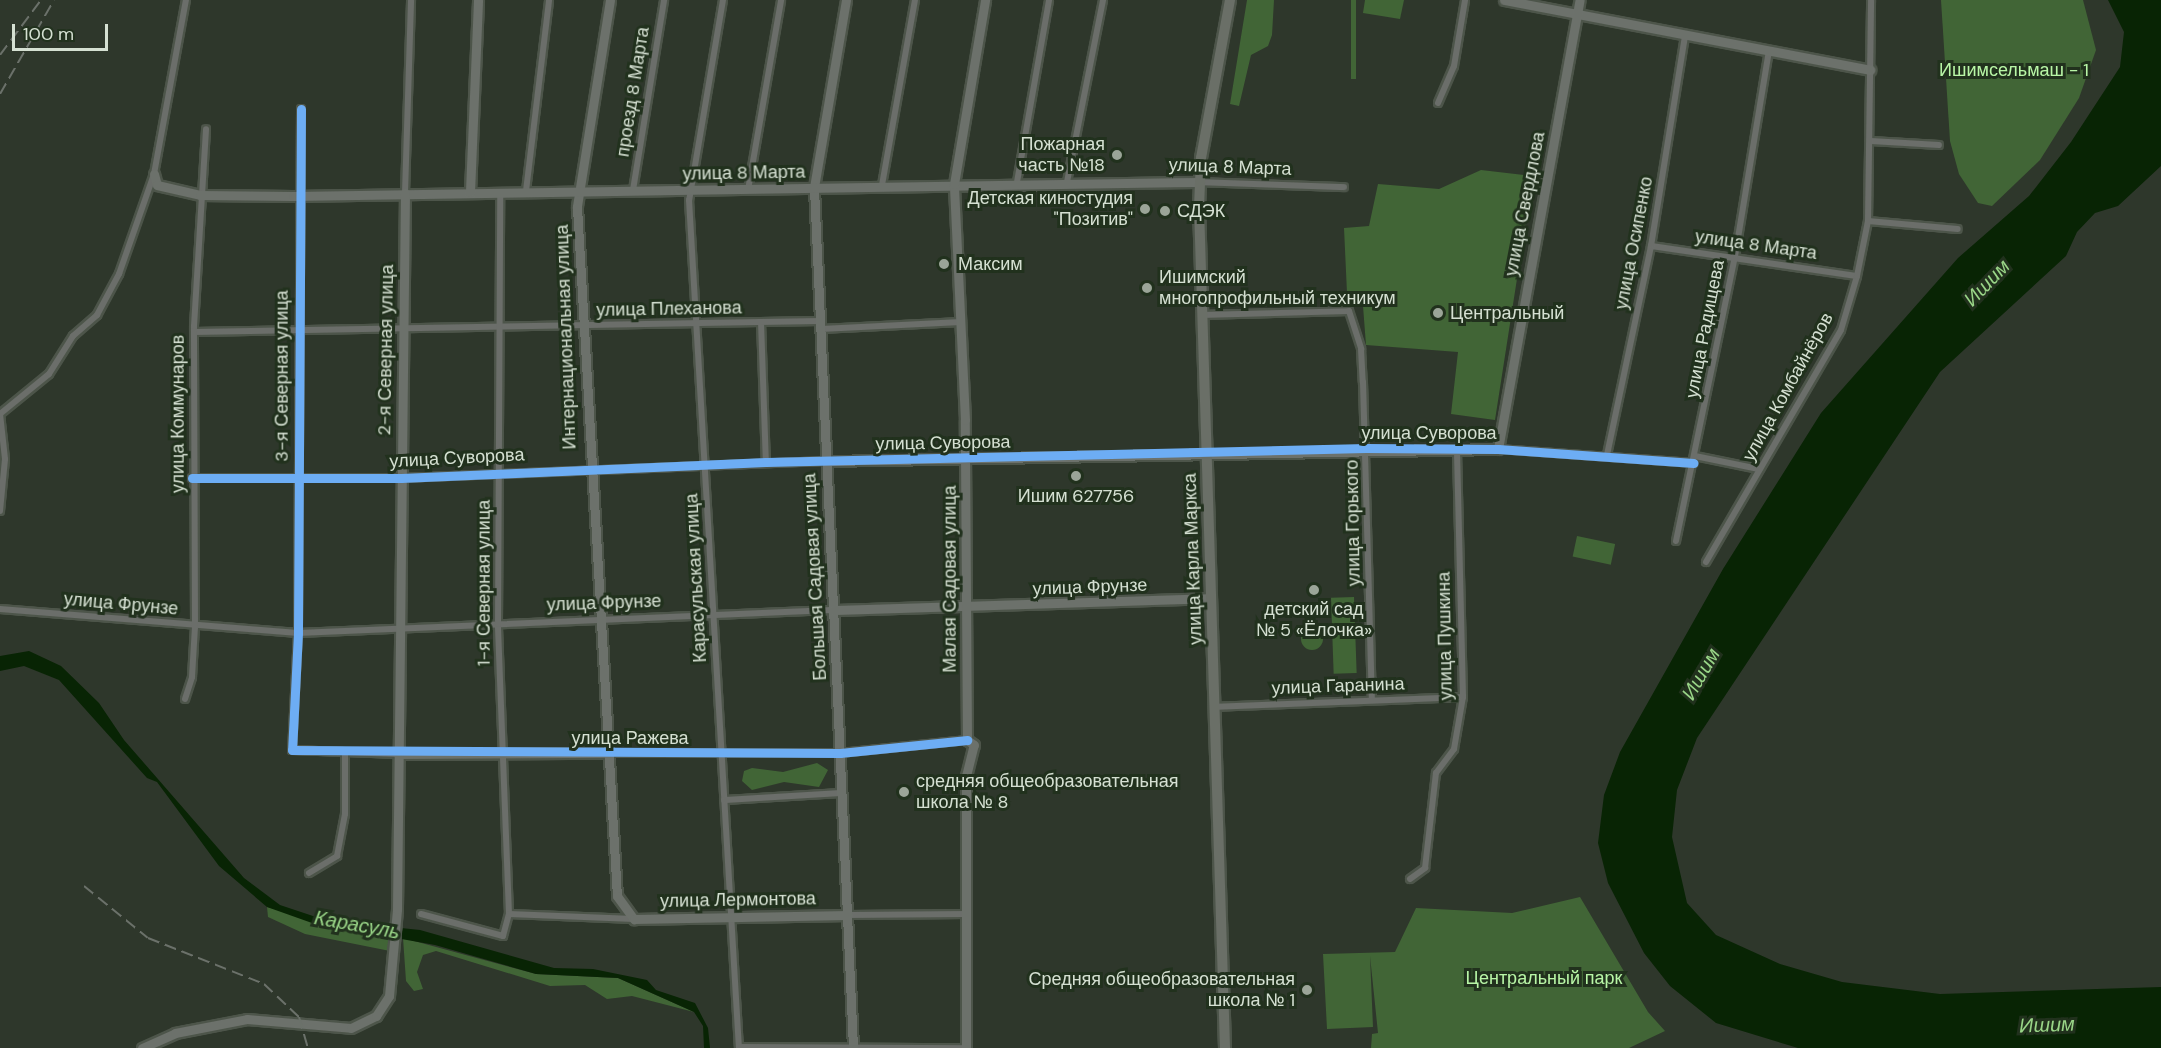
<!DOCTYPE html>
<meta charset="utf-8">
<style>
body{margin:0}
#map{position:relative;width:2161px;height:1048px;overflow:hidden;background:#2e372b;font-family:"DM Sans",sans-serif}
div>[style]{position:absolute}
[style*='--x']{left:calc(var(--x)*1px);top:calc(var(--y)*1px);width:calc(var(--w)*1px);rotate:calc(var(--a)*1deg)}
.green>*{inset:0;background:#416536;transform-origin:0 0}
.round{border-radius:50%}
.water>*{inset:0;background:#082404}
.roads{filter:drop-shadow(2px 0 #4d554a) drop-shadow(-2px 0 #4d554a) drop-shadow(0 2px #4d554a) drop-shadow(0 -2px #4d554a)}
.street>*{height:6px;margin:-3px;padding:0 3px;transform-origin:3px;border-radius:3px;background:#6b6e6a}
.secondary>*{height:9px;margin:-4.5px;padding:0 4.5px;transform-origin:4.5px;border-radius:4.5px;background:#6c716b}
.primary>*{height:10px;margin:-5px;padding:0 5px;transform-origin:5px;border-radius:5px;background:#6a6f67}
.rail>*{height:2px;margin-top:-1px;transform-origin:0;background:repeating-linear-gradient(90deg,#6b716a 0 12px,transparent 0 18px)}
.cycleway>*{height:9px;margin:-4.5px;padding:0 4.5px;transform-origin:4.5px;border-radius:4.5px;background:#6dadf4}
.dots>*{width:16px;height:16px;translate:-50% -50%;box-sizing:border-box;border:3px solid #21311d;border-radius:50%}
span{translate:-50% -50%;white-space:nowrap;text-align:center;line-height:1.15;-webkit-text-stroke:6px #21311d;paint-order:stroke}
.park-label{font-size:18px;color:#b8f6a6}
.street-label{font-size:18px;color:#d5e0d2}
.poi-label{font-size:18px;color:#d5e0d2}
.right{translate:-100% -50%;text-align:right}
.left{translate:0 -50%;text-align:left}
.water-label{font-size:20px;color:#99d587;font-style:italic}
.scale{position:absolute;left:12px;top:24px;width:96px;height:27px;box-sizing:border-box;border:3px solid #d5e0d2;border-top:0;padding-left:8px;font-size:18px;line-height:21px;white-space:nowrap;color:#d5e0d2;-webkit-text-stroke:4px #21311d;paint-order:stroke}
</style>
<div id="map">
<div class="green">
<div style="clip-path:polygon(1247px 0,1274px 0,1272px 35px,1268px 46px,1251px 55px,1239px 106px,1230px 104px)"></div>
<div style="left:1351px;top:0;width:5px;height:79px"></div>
<div style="clip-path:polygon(1365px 0,1404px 0,1400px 19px,1363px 13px)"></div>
<div style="clip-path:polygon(1941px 0,2083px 0,2096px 50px,2079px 98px,2040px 160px,1992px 206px,1978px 203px,1959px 174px,1950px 141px)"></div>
<div style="clip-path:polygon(1481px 170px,1533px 176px,1495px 420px,1451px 414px,1458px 352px,1366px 345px,1362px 293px,1347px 293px,1344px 228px,1369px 226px,1378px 184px,1439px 189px)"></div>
<div style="left:1577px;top:536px;width:39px;height:21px;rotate:12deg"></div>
<div style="left:1354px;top:597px;width:76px;height:23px;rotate:88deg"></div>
<div class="round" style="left:1301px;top:628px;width:22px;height:22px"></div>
<div style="clip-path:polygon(817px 763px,828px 770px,819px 787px,784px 782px,752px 790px,742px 781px,744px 771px,752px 768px,783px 772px)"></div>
<div style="clip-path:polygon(1580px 897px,1648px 1012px,1665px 1031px,1629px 1048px,1371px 1048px,1372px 1034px,1378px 1033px,1370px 956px,1373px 1027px,1327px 1029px,1323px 954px,1395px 952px,1416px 908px,1512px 913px)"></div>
<div style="clip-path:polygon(267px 907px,390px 939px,390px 951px,305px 934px,268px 917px)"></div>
<div style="clip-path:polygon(403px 938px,536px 974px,618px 978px,694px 1012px,632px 996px,607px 999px,585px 985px,550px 986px,436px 951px,423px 955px,417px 972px,423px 989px,414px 991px,406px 981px)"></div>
</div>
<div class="water">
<div style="clip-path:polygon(2108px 0,2161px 0,2161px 166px,2118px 206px,2095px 213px,2077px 232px,2066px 256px,1940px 372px,1697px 738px,1677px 790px,1672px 837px,1687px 903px,1716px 935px,1780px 964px,1842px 982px,1940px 994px,2161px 987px,2161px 1048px,1798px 1048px,1716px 1023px,1670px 986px,1644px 953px,1608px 883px,1598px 843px,1604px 795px,1620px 752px,1723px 569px,1821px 413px,1958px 258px,2029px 196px,2071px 142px,2120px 67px,2124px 32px)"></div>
<div style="clip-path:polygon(29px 651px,61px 666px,99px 703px,124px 740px,244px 878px,280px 905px,325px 920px,420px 930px,554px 968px,593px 969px,647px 980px,656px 990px,695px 1003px,708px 1028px,710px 1048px,704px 1048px,703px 1026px,694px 1012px,618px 978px,536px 974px,435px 945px,312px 923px,267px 907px,219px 866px,157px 782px,147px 778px,59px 680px,24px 666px,0 671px,0 656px)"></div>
</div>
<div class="roads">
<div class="street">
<div style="--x:723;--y:0;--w:203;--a:99.6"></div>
<div style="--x:689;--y:200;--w:849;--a:86.63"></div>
<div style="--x:1438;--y:103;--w:40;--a:-66.6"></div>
<div style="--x:1454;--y:66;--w:67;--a:-80.5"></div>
<div style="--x:301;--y:109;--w:524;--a:90.33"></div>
<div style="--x:298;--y:633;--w:117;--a:92.9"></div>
<div style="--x:292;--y:750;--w:106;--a:2.2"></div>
<div style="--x:1871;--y:141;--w:68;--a:3.4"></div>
<div style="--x:1017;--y:182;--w:185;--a:-80"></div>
<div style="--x:1067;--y:182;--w:186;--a:-78.8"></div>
<div style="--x:1199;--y:182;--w:145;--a:2"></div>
<div style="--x:882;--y:185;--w:188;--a:-79.9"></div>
<div style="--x:633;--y:190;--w:193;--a:-80.7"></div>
<div style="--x:748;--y:190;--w:193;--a:-80.1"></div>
<div style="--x:526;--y:191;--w:192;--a:-83.1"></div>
<div style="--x:405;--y:193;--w:193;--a:-88.2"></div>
<div style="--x:1868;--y:221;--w:90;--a:5.1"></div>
<div style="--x:1651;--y:246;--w:208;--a:8.3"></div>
<div style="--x:1201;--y:315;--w:148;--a:-1.5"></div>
<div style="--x:1349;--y:311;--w:40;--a:72"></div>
<div style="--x:1361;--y:349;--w:33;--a:87"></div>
<div style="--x:1363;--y:382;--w:318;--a:88.4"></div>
<div style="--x:761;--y:322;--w:140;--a:88"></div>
<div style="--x:821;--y:329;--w:140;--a:-2.9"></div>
<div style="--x:194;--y:332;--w:626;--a:-1.01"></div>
<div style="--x:1498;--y:449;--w:196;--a:4.1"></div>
<div style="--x:1607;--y:455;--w:214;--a:-78.1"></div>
<div style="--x:1651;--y:246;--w:214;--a:-80.8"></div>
<div style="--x:1695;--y:456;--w:65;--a:11.5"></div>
<div style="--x:192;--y:478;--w:209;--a:0"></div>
<div style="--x:401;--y:478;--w:425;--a:-2.3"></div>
<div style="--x:0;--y:511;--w:52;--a:-84.5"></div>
<div style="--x:5;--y:459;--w:45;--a:-96.3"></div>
<div style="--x:0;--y:414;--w:63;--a:-39.2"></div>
<div style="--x:49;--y:374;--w:45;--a:-57.7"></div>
<div style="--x:73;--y:336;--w:32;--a:-41"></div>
<div style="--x:97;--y:315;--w:47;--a:-61.8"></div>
<div style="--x:119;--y:274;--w:106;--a:-70.7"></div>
<div style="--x:154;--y:174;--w:177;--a:-79.6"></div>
<div style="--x:1676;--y:541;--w:291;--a:-78.3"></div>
<div style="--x:1735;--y:256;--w:208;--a:-80.6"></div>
<div style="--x:1706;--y:562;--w:268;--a:-59.8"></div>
<div style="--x:1841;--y:330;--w:56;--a:-73.5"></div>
<div style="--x:1857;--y:276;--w:56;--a:-78.7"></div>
<div style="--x:1868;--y:221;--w:221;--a:-89.2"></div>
<div style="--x:0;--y:609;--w:299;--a:4.6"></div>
<div style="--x:298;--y:633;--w:534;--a:-2.47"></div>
<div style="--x:185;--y:699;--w:23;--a:-72"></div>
<div style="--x:192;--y:677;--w:50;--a:-86.6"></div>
<div style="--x:195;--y:627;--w:301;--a:-90.2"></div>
<div style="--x:194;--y:326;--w:197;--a:-86.5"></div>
<div style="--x:1214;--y:707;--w:249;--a:-2.3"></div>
<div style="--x:609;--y:753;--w:231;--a:0"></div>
<div style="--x:840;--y:753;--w:128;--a:-5.8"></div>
<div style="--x:724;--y:800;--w:118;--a:-3.4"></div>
<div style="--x:309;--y:873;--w:33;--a:-31"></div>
<div style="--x:337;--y:856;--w:43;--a:-79.2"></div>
<div style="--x:345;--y:814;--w:62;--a:-90"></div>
<div style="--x:1410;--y:879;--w:19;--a:-36"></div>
<div style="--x:1425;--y:868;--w:96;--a:-83.4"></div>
<div style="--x:1436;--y:773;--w:30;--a:-53"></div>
<div style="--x:1454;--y:749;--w:53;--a:-80.2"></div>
<div style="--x:1463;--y:697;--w:248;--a:-91.4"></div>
<div style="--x:421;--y:914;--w:85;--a:15"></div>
<div style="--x:503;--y:936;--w:23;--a:-75"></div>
<div style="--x:509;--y:914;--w:290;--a:-92.2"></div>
<div style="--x:498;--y:624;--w:432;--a:-89.7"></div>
<div style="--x:509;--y:914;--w:125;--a:2.3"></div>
<div style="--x:848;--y:915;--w:119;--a:-0.5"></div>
<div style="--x:739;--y:1047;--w:227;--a:0.3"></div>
</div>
<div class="secondary">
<div style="--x:610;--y:0;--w:210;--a:99.1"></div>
<div style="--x:577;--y:207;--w:690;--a:86.68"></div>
<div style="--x:617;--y:896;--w:29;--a:54"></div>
<div style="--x:634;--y:919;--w:214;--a:-1.1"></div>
<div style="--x:846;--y:0;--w:191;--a:99.7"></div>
<div style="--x:814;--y:188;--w:861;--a:87.4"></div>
<div style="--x:1504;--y:0;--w:373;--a:10.8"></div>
<div style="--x:154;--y:174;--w:11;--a:75"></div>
<div style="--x:157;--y:185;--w:44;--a:13.1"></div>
<div style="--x:200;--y:195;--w:93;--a:0.6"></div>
<div style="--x:293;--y:196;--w:906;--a:-0.89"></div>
<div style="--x:470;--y:192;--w:192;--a:-87.6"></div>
<div style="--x:826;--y:461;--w:672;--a:-1.02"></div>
<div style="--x:1498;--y:449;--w:456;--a:-79.7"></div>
<div style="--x:832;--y:610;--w:379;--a:-1.8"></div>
<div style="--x:398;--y:754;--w:211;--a:-0.3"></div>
<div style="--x:142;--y:1048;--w:36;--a:-24"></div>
<div style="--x:175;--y:1033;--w:73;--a:-11"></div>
<div style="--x:247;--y:1019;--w:104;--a:4.9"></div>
<div style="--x:351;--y:1028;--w:28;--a:-26"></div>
<div style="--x:376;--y:1016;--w:24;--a:-57"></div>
<div style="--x:389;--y:996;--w:87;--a:-84.7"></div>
<div style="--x:397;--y:909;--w:716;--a:-89.36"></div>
<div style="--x:966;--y:1048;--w:272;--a:-90"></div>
<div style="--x:966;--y:776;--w:32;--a:-76"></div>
<div style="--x:974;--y:745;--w:9;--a:-144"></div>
<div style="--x:967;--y:740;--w:320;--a:-90.4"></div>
<div style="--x:965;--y:420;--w:236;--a:-92.7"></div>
<div style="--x:954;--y:184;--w:187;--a:-80.4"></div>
</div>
<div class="primary">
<div style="--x:1225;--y:1048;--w:840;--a:-91.77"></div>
<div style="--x:1199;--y:208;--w:50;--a:-87.7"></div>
<div style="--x:1201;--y:158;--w:161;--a:-79.6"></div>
</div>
</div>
<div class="rail">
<div style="--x:0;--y:55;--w:69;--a:-53.3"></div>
<div style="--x:0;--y:94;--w:108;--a:-60.1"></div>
<div style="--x:84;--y:886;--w:82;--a:39.1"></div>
<div style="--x:148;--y:938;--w:125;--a:21.6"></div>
<div style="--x:264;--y:984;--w:48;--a:43.3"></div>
<div style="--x:299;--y:1017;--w:32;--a:74"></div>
</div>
<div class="cycleway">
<div style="--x:301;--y:109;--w:524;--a:90.33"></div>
<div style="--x:298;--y:633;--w:117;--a:92.9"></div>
<div style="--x:292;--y:750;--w:548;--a:0.31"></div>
<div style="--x:840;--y:753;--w:128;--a:-5.8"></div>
<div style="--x:192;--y:478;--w:209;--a:0"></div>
<div style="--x:401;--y:478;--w:365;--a:-2.5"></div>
<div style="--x:766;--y:462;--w:600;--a:-1.34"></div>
<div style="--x:1366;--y:448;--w:132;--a:0.4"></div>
<div style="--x:1498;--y:449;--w:196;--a:4.1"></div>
</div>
<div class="dots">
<div style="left:1117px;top:155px;background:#9ba598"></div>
<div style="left:1145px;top:209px;background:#9ba598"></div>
<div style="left:1165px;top:211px;background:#9ba598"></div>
<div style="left:944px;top:264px;background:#9ba598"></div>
<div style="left:1147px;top:288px;background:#9ba598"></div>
<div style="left:1438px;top:313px;background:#9ba598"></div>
<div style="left:1076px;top:476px;background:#9ba598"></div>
<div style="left:1314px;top:590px;background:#9ba598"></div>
<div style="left:904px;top:792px;background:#9ba598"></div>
<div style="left:1307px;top:990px;background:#9ba598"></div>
</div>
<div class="park-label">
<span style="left:2014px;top:70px">Ишимсельмаш - 1</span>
<span style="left:1544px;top:978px">Центральный парк</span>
</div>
<div class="street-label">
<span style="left:633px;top:92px;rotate:-81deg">проезд 8 Марта</span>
<span style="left:1230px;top:167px;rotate:2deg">улица 8 Марта</span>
<span style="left:744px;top:173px;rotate:-1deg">улица 8 Марта</span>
<span style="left:1525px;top:204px;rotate:-79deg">улица Свердлова</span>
<span style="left:1634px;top:243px;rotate:-79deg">улица Осипенко</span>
<span style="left:1756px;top:245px;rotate:8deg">улица 8 Марта</span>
<span style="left:669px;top:309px;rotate:-1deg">улица Плеханова</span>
<span style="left:1705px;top:329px;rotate:-79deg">улица Радищева</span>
<span style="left:566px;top:337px;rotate:-92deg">Интернациональная улица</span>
<span style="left:386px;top:350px;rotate:-89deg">2-я Северная улица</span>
<span style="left:282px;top:376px;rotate:-90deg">3-я Северная улица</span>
<span style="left:1788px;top:387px;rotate:-61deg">улица Комбайнёров</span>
<span style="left:178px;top:414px;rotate:-90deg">улица Коммунаров</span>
<span style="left:1429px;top:433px">улица Суворова</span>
<span style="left:943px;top:443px;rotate:-1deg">улица Суворова</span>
<span style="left:457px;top:458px;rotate:-3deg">улица Суворова</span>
<span style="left:1353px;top:523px;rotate:-91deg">улица Горького</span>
<span style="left:1193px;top:559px;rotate:-92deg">улица Карла Маркса</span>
<span style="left:815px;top:577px;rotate:-93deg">Большая Садовая улица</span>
<span style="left:696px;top:578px;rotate:-93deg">Карасульская улица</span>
<span style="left:950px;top:579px;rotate:-90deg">Малая Садовая улица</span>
<span style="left:484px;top:583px;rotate:-90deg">1-я Северная улица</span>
<span style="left:1090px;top:587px;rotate:-2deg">улица Фрунзе</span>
<span style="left:604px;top:603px;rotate:-2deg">улица Фрунзе</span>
<span style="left:121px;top:604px;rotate:5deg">улица Фрунзе</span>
<span style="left:1445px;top:636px;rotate:-91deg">улица Пушкина</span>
<span style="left:1338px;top:686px;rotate:-2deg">улица Гаранина</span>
<span style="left:630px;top:738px">улица Ражева</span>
<span style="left:738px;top:900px;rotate:-1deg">улица Лермонтова</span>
</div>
<div class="poi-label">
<span class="right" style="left:1105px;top:155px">Пожарная<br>часть №18</span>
<span class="right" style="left:1133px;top:209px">Детская киностудия<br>"Позитив"</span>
<span class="left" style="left:1177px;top:211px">СДЭК</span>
<span class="left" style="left:958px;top:264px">Максим</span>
<span class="left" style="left:1159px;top:288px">Ишимский<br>многопрофильный техникум</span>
<span class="left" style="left:1450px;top:313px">Центральный</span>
<span style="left:1076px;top:496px">Ишим 627756</span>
<span style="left:1314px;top:620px">детский сад<br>№ 5 «Ёлочка»</span>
<span class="left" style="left:916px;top:792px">средняя общеобразовательная<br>школа № 8</span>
<span class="right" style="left:1295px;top:990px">Средняя общеобразовательная<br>школа № 1</span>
</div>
<div class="water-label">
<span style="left:1987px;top:283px;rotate:-46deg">Ишим</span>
<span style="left:1701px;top:674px;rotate:-60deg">Ишим</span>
<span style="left:357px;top:925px;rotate:10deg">Карасуль</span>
<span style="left:2047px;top:1025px;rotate:-2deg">Ишим</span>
</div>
<div class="scale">100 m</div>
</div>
